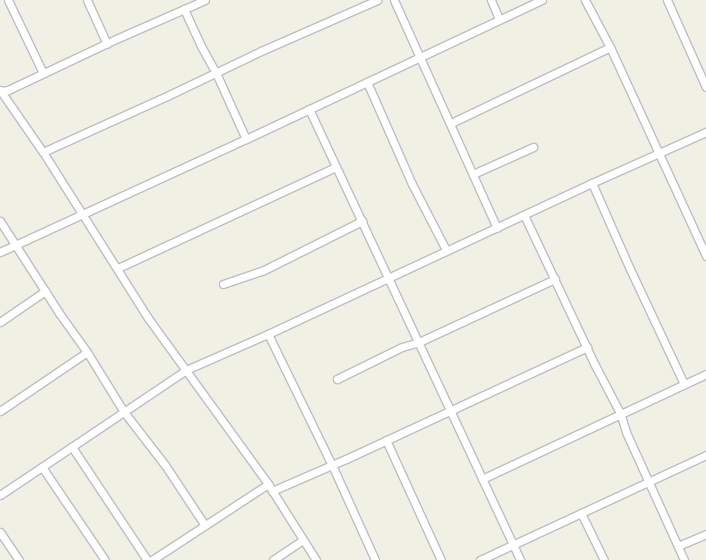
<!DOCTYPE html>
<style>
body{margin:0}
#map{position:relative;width:706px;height:560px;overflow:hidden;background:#f0f0e5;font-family:"DejaVu Sans",sans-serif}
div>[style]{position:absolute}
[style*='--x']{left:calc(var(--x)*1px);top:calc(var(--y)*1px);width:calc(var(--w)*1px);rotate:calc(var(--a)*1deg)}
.roads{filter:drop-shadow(1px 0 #bdbec5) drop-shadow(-1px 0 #bdbec5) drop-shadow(0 1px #bdbec5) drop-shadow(0 -1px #bdbec5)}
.minor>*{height:7px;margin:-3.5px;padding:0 3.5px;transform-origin:3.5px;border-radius:3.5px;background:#fff}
span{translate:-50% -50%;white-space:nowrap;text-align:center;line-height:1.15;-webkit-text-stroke:3px #fff;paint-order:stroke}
</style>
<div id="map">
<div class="roads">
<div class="minor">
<div style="--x:8;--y:0;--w:81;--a:64.4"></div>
<div style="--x:87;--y:0;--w:48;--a:65.6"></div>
<div style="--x:394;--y:0;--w:250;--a:65.7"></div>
<div style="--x:491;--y:0;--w:21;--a:67"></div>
<div style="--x:585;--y:0;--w:53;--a:62"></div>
<div style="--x:610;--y:47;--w:230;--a:65.3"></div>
<div style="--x:667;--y:0;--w:95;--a:65.9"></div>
<div style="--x:184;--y:9;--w:41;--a:65.3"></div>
<div style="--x:201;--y:46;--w:31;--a:61"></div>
<div style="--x:216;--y:73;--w:72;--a:65.6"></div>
<div style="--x:367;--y:82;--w:111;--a:66.2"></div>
<div style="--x:412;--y:184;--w:74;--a:62.7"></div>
<div style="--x:0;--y:90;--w:75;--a:55.3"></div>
<div style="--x:43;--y:152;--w:196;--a:57.7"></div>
<div style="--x:148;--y:318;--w:205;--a:54.1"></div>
<div style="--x:268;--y:484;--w:90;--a:57.7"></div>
<div style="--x:0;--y:91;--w:8;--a:-7"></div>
<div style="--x:8;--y:90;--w:119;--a:-25.3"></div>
<div style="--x:116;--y:39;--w:97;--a:-23.7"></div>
<div style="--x:309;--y:109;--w:498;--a:64.9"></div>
<div style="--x:451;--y:123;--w:176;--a:-25.5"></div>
<div style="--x:43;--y:152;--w:136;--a:-24.3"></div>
<div style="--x:167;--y:96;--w:104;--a:-25.6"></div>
<div style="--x:261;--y:51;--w:127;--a:-23.7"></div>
<div style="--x:473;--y:174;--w:66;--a:-24.2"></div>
<div style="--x:592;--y:183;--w:94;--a:66.2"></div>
<div style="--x:630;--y:269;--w:127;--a:64.8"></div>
<div style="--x:524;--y:215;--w:168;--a:64.7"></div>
<div style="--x:596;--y:367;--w:52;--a:62.4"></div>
<div style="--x:620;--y:413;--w:20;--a:72"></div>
<div style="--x:626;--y:432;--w:141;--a:65.6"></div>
<div style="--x:0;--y:221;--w:109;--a:57.3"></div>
<div style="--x:59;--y:313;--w:48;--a:54.3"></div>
<div style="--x:87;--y:352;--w:70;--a:58.3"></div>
<div style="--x:124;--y:412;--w:67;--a:52.3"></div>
<div style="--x:165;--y:465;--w:71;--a:56.5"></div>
<div style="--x:0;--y:252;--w:271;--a:-24.7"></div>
<div style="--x:246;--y:139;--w:327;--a:-25.2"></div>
<div style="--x:118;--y:268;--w:240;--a:-24.9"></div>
<div style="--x:223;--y:284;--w:43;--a:-18.9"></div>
<div style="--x:264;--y:270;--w:110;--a:-26.6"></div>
<div style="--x:0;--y:322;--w:55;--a:-34.6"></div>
<div style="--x:268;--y:334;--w:146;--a:64"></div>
<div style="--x:332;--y:465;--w:104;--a:65.6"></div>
<div style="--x:337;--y:379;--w:72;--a:-26.2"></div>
<div style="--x:402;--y:347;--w:18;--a:-16"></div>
<div style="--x:419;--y:342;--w:150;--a:-24.9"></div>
<div style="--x:0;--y:411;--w:105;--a:-34.1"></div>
<div style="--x:386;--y:440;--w:132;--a:65.4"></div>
<div style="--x:72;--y:447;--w:136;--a:56.4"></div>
<div style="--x:42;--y:467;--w:112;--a:55.9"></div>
<div style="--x:482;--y:479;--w:247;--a:-25.1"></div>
<div style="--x:272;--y:491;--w:81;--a:-23.4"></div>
<div style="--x:346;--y:459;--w:266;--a:-24.9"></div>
<div style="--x:0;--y:495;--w:224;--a:-33.9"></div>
<div style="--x:186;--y:370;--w:90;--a:-23.7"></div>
<div style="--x:268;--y:334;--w:357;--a:-25"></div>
<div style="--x:592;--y:183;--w:125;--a:-24.1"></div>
<div style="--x:581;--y:513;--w:52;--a:63.9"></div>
<div style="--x:0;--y:532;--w:34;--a:56"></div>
<div style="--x:678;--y:546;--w:30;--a:-23"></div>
<div style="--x:152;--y:560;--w:139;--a:-33.2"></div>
<div style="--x:273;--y:560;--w:36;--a:-34"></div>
<div style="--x:480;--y:560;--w:249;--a:-24.9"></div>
</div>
</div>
</div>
